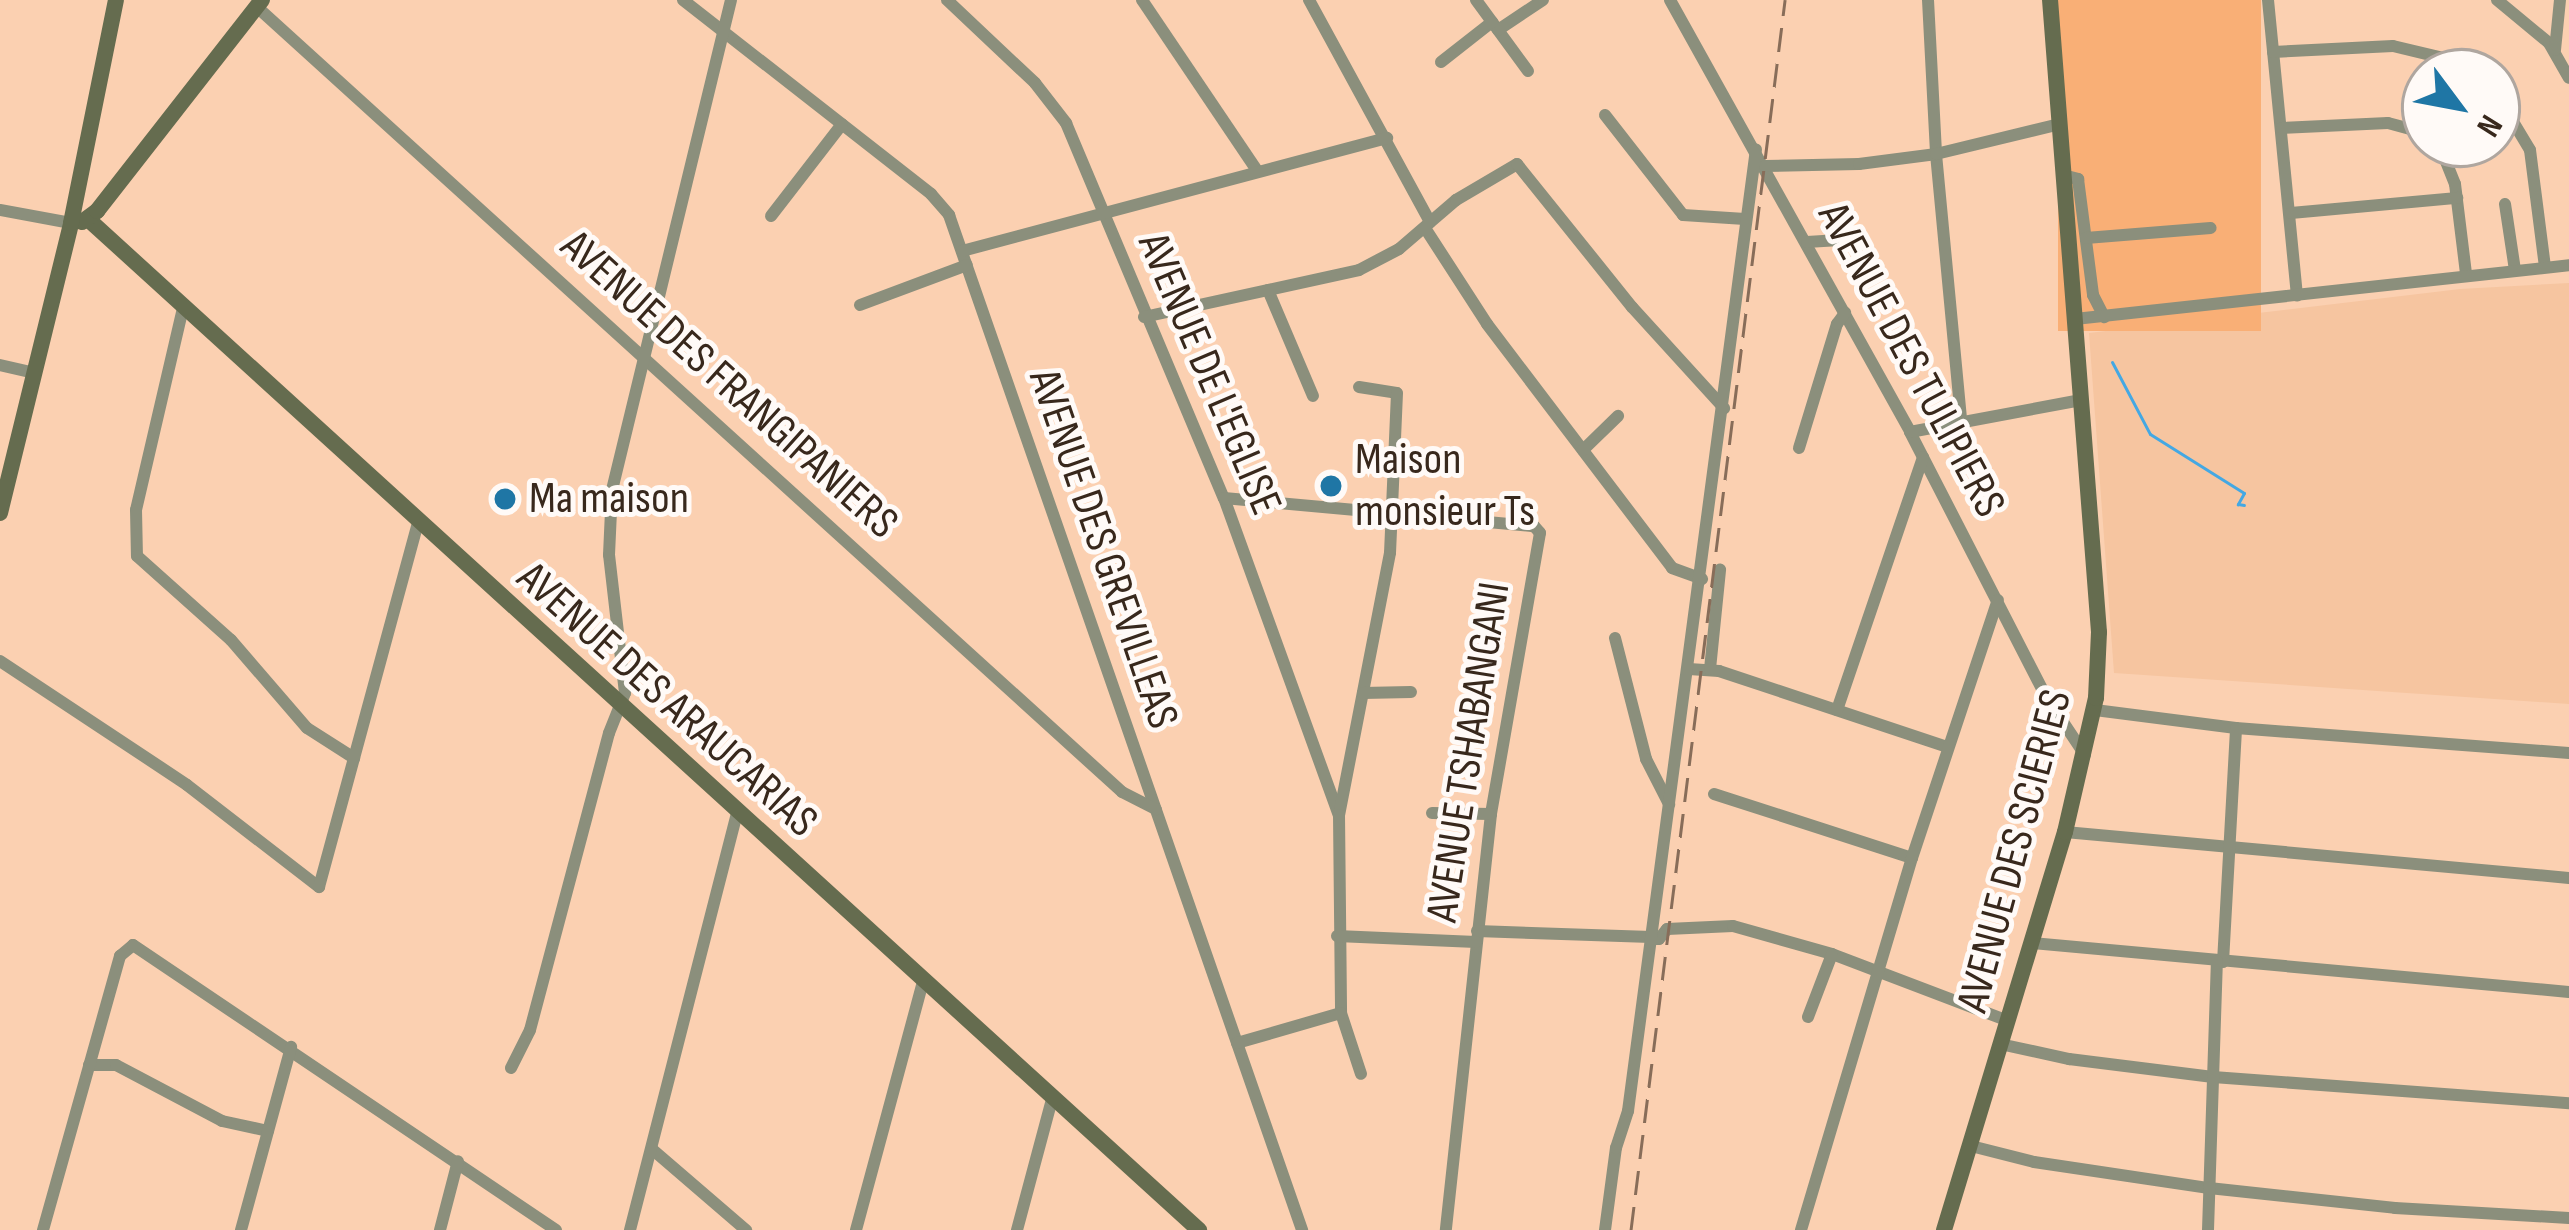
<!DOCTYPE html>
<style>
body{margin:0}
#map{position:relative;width:2569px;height:1230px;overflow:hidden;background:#fbd0b1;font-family:"Sofia Sans Condensed",sans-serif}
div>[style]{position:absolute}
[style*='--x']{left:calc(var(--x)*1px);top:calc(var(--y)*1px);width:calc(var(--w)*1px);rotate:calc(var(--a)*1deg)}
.built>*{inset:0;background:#f6c5a0}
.green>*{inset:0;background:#f9af76;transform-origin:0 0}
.stream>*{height:3px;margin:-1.5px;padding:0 1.5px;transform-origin:1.5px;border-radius:1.5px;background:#44a8e3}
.street>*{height:12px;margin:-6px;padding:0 6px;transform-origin:6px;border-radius:6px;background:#8b8f7c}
.secondary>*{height:16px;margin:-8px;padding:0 8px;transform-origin:8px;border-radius:8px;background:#656c4f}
.rail>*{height:3px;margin-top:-1.5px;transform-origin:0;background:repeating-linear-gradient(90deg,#886d59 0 24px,transparent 0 36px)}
.dots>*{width:33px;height:33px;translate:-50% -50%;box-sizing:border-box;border:6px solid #fffaf7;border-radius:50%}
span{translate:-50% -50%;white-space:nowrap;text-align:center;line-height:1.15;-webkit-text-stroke:10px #fffaf7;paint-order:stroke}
.street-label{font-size:45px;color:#38281c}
.poi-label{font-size:45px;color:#38281c}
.left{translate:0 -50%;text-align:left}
.north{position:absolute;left:2401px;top:48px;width:120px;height:120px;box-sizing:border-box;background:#fffaf7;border:3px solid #afa69f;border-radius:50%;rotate:122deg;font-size:33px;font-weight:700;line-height:48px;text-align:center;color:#38281c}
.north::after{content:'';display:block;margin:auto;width:42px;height:54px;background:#1f76a5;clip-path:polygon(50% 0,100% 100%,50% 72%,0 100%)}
</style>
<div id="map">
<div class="built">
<div style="clip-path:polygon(2569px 283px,2569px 704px,2114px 673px,2089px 333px,2460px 289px)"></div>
</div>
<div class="green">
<div style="left:2058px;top:0;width:203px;height:331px"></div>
</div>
<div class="stream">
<div style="--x:2112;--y:362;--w:81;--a:62.2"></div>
<div style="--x:2150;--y:434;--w:111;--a:32.1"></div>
<div style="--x:2244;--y:493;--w:13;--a:119"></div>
<div style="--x:2238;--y:504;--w:6;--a:9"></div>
</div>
<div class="street">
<div style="--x:683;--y:0;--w:315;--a:38"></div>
<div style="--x:931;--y:194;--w:28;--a:49"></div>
<div style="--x:949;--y:215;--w:1075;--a:70.82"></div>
<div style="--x:947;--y:0;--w:121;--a:43.3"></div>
<div style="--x:1035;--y:83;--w:51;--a:52.2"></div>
<div style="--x:1066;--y:123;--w:407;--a:67.2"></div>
<div style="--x:1224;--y:498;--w:337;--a:70.1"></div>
<div style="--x:1142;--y:0;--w:207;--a:56"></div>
<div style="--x:1309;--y:0;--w:253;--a:61.4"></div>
<div style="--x:1476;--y:0;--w:88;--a:53.8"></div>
<div style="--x:1670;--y:0;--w:494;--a:60.9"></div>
<div style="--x:1910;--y:432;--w:296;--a:62.8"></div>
<div style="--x:2045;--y:695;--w:72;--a:56.3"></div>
<div style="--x:1928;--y:0;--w:154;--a:87"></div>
<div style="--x:1936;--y:154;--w:266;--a:84.6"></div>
<div style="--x:2268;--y:0;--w:297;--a:84.4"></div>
<div style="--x:2497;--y:0;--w:67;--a:39.6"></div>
<div style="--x:2549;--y:43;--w:40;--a:60.3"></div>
<div style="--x:257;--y:7;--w:1168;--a:42.22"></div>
<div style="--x:1122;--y:792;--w:38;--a:27"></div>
<div style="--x:1498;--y:30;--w:54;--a:-33.7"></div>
<div style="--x:2555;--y:50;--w:50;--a:-84.3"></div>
<div style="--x:2273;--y:52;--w:120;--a:-2.9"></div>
<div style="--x:2393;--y:46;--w:51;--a:13.5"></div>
<div style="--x:2443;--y:58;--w:30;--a:27"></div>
<div style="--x:1441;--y:62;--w:65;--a:-38.1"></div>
<div style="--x:2497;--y:95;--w:64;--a:59"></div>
<div style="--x:2530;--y:150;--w:118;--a:82.7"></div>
<div style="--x:1605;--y:115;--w:127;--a:52"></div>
<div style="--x:1683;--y:215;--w:62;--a:3.7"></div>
<div style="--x:2282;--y:128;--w:106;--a:-2.7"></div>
<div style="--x:2388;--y:123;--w:38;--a:15"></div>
<div style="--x:2439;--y:144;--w:43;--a:68.2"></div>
<div style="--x:2455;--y:184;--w:91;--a:83"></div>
<div style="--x:1765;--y:166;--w:94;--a:-1.2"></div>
<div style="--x:1859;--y:164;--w:78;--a:-7.4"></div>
<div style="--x:1936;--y:154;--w:128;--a:-13.6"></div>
<div style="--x:2063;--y:175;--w:16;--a:15"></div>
<div style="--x:2078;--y:179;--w:117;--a:82.6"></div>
<div style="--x:2093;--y:295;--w:25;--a:63"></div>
<div style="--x:2505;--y:204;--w:67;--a:81.4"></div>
<div style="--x:0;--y:210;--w:72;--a:10.4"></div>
<div style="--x:2291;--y:213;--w:167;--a:-5.2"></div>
<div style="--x:771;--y:216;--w:116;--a:-52.3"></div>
<div style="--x:1425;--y:228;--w:114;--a:57.1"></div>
<div style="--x:1487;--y:324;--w:306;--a:52.8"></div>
<div style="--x:1672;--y:568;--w:32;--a:20"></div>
<div style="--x:2086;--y:238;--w:125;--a:-4.6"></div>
<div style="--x:1807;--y:242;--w:49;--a:-3.5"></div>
<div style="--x:962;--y:251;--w:440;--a:-14.9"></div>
<div style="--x:1268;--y:290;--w:115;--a:67"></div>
<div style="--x:860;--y:305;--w:114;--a:-20.5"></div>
<div style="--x:183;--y:308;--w:207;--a:103.1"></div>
<div style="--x:136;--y:510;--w:46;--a:88.8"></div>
<div style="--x:137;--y:556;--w:126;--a:41.8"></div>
<div style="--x:231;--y:640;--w:116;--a:49.2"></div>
<div style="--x:307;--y:728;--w:56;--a:32.6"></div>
<div style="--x:1144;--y:317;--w:220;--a:-12.3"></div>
<div style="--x:1359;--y:270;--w:45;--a:-27.7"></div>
<div style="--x:1399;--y:249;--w:75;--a:-40.7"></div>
<div style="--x:1456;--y:200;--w:71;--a:-30.5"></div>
<div style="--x:1517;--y:164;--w:184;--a:51.2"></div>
<div style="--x:1632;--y:307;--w:137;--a:47.7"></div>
<div style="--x:2075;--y:319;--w:497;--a:-6.2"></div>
<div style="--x:0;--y:365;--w:35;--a:13"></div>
<div style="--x:1359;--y:387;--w:38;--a:9"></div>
<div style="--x:1397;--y:393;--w:160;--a:92.5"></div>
<div style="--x:1390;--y:553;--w:267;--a:101"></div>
<div style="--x:1339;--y:815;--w:198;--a:89.4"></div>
<div style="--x:1341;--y:1013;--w:64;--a:71.8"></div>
<div style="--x:1910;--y:432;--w:174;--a:-10.6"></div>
<div style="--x:1799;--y:448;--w:130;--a:-73"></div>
<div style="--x:1837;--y:324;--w:14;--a:-54"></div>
<div style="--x:1583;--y:450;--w:49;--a:-44.2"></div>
<div style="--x:1224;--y:498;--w:311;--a:5.2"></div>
<div style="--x:1534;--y:526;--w:9;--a:49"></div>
<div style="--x:1540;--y:533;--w:285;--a:99.9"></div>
<div style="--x:1491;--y:814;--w:418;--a:96.2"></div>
<div style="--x:1615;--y:638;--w:125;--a:75.6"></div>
<div style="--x:1646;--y:759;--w:51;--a:62.9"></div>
<div style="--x:0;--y:661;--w:224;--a:33.5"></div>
<div style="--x:187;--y:785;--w:167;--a:37.7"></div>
<div style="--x:319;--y:887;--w:378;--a:-74.8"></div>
<div style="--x:1689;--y:669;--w:30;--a:4"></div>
<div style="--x:1719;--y:671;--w:241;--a:18.4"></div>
<div style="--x:1710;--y:669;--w:100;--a:-84.2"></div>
<div style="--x:1363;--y:693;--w:48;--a:-1.2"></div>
<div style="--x:1837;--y:710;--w:267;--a:-71.2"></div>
<div style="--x:2095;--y:710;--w:142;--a:7.3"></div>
<div style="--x:2236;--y:728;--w:334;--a:4.3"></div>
<div style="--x:1714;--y:794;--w:208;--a:17.9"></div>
<div style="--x:1432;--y:813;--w:59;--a:1"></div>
<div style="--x:2065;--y:832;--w:506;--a:5.21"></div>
<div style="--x:1477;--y:931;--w:174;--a:2"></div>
<div style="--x:1337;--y:936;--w:139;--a:2.5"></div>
<div style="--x:1651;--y:939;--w:8;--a:0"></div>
<div style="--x:1659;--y:939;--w:13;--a:-51"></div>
<div style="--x:1667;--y:929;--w:66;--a:-2.6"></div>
<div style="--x:1733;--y:926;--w:103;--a:15.8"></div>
<div style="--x:1832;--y:954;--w:188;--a:20.8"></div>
<div style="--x:2032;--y:943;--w:539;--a:5.21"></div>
<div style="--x:2223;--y:962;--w:234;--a:-86.8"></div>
<div style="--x:1808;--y:1017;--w:67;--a:-69.1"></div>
<div style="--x:1237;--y:1043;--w:108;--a:-16.1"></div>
<div style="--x:2000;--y:1044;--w:71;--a:12.3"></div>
<div style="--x:2069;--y:1059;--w:145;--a:7.1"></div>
<div style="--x:2213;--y:1077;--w:357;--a:4.2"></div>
<div style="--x:89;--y:1065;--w:27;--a:0"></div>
<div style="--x:116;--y:1065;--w:120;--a:27.8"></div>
<div style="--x:222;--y:1121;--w:47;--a:12.3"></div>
<div style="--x:511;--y:1068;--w:42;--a:-63.4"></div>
<div style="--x:530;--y:1030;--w:307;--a:-75.1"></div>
<div style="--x:609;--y:733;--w:43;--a:-68.2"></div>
<div style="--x:625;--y:693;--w:139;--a:-96.6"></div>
<div style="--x:609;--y:555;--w:65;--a:-87.4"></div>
<div style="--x:612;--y:490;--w:504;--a:-76.35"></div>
<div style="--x:1971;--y:1146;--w:65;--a:14.3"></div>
<div style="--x:2034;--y:1162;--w:177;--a:8.5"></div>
<div style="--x:2209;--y:1188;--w:187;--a:6.1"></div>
<div style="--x:2395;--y:1208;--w:174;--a:3.3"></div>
<div style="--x:653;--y:1150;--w:123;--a:40.7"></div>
<div style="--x:43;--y:1230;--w:285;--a:-74.3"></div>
<div style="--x:120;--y:956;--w:17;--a:-40"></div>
<div style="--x:133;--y:945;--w:510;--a:33.97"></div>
<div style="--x:241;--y:1230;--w:190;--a:-74.7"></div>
<div style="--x:440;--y:1230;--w:71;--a:-75.4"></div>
<div style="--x:630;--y:1230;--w:431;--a:-75.6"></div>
<div style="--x:856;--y:1230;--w:258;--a:-74.9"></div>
<div style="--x:1017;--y:1230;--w:136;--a:-75"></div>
<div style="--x:1605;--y:1230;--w:83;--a:-82.4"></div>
<div style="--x:1616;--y:1148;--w:39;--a:-72"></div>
<div style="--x:1628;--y:1111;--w:970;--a:-82.42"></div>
<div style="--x:1801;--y:1230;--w:388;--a:-73.4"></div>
<div style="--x:1912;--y:858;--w:272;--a:-71.6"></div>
<div style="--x:2208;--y:1230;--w:269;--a:-88.1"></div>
</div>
<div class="secondary">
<div style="--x:89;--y:220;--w:1501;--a:42.3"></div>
<div style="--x:82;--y:222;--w:19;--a:-36"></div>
<div style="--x:97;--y:211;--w:268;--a:-52"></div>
<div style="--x:0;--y:513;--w:299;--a:-76.2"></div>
<div style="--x:71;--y:223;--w:227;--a:-78.6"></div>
<div style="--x:1944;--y:1230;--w:416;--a:-73.1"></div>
<div style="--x:2065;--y:832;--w:138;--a:-77"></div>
<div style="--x:2096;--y:698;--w:66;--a:-87.4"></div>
<div style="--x:2099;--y:632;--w:634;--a:-94.43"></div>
</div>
<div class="rail">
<div style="--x:1631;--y:1230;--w:1240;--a:-82.86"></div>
</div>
<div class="dots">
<div style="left:1331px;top:486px;background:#1f76a5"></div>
<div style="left:505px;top:499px;background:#1f76a5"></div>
</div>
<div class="street-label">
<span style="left:1911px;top:360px;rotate:62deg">AVENUE DES TULIPIERS</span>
<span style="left:1209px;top:374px;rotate:67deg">AVENUE DE L'EGLISE</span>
<span style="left:729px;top:385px;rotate:42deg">AVENUE DES FRANGIPANIERS</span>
<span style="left:1103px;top:549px;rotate:71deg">AVENUE DES GREVILLEAS</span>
<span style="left:667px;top:700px;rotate:42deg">AVENUE DES ARAUCARIAS</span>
<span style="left:1469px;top:752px;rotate:-81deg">AVENUE TSHABANGANI</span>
<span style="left:2015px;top:851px;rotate:-75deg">AVENUE DES SCIERIES</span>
</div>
<div class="poi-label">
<span class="left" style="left:1355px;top:486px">Maison<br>monsieur Ts</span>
<span class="left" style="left:529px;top:499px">Ma maison</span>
</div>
<div class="north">N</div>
</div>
